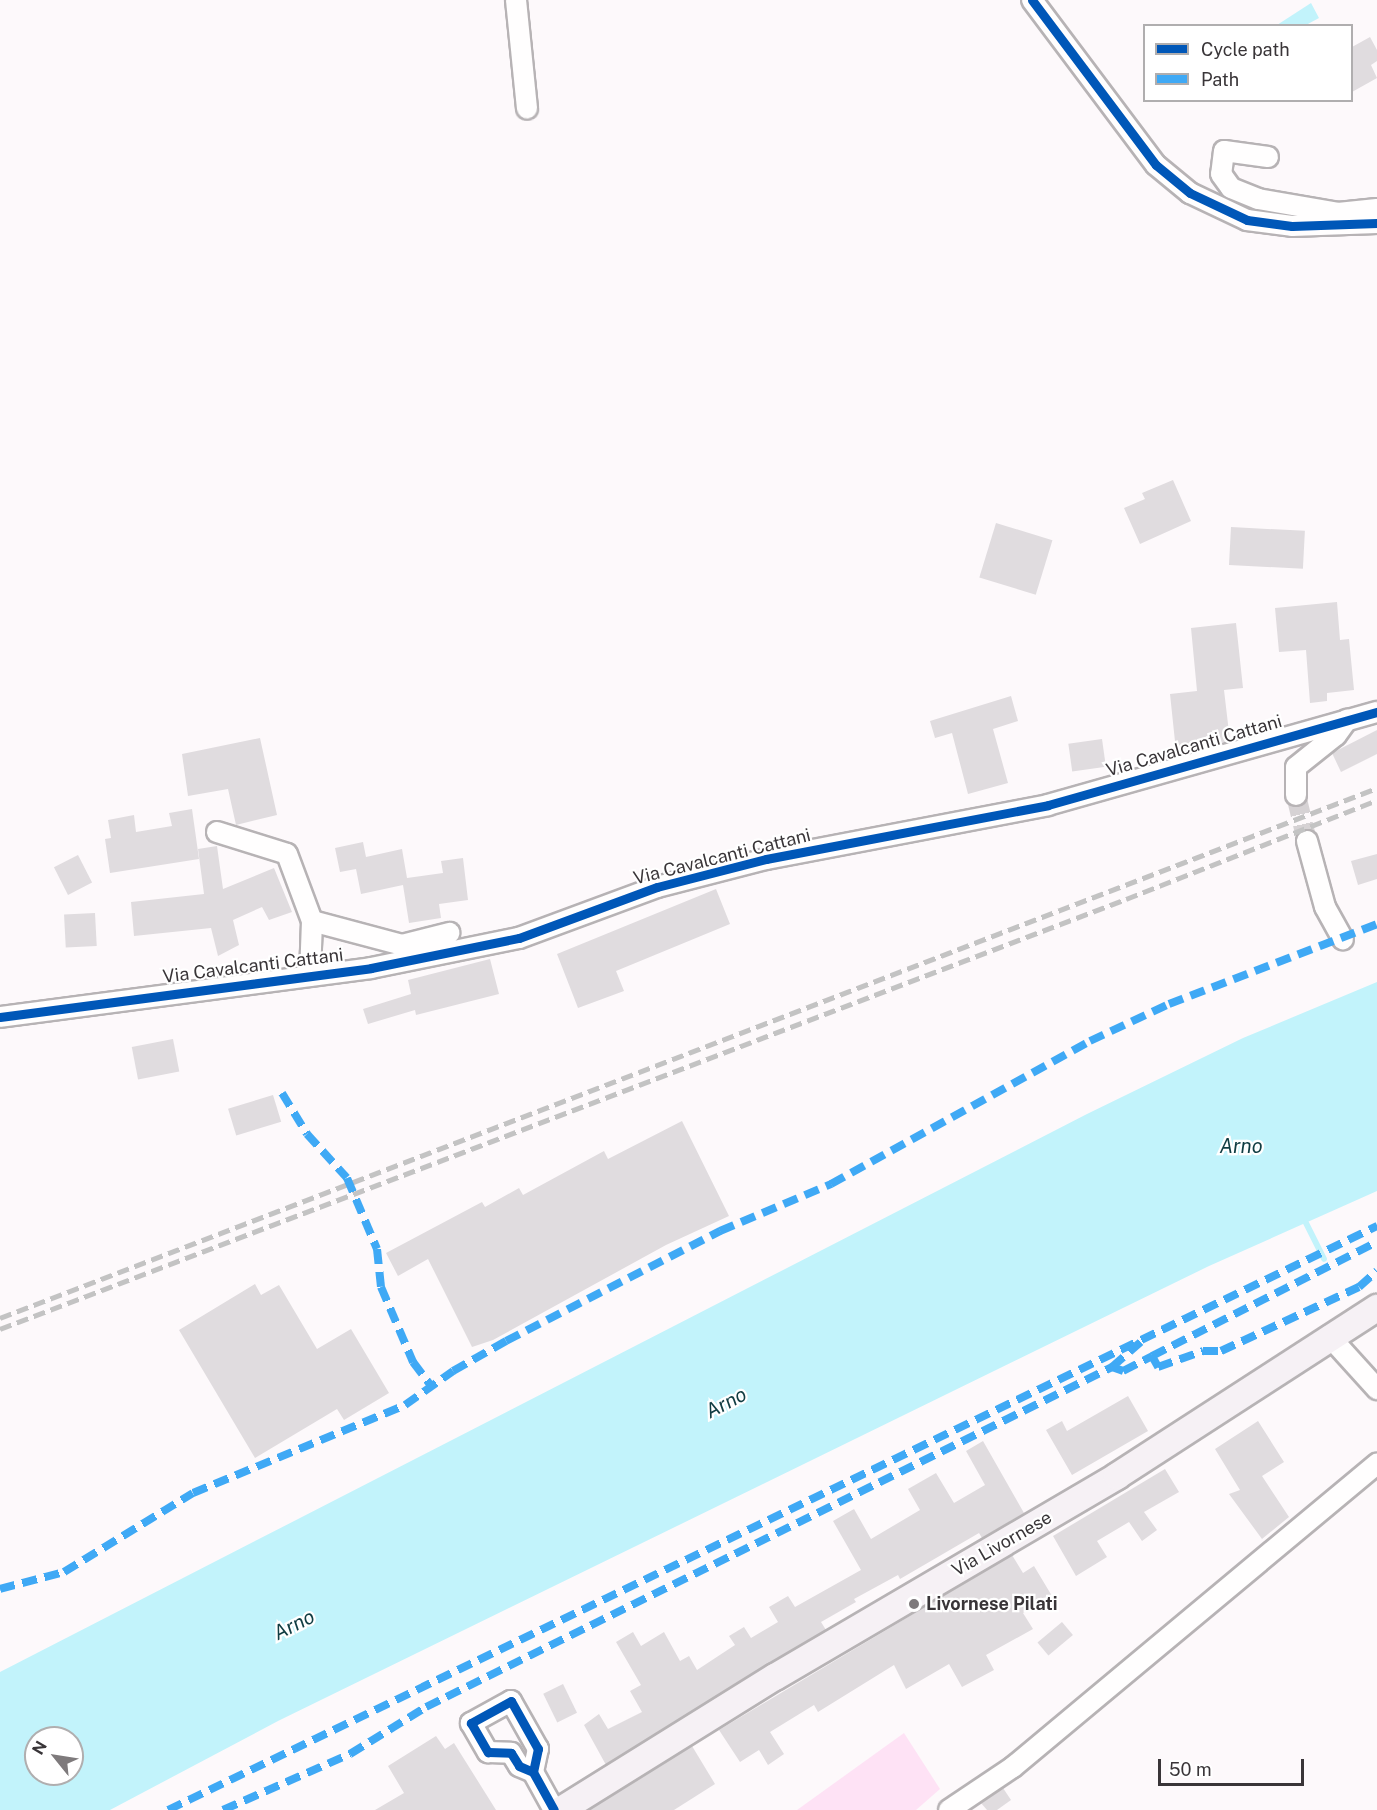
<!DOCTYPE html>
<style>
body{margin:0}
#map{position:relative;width:1377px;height:1810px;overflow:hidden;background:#fdf9fb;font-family:"Public Sans",sans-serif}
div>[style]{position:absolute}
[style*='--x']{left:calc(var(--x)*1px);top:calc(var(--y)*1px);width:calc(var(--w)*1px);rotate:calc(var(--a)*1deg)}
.green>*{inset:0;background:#fee2f5}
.water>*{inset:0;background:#c2f3fb}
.stream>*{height:6px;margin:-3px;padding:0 3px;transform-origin:3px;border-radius:3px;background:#c2f3fb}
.building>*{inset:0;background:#e0dcdf;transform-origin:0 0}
.minor-tunnel>*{height:20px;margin-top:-10px;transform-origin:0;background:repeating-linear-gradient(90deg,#d6d2d4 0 20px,transparent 0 30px)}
.roads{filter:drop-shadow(2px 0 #b7b3b5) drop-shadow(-2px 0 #b7b3b5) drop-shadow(0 2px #b7b3b5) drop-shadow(0 -2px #b7b3b5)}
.minor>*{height:20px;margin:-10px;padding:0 10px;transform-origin:10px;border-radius:10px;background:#fffefe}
.major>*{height:26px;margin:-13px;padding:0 13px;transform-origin:13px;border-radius:13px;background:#f6f1f5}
.rail>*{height:4.5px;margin-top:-2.25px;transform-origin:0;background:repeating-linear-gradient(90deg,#c3c3c3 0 12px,transparent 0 18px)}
.quiet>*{height:8px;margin-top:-4px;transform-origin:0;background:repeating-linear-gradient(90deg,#3fa9f5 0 15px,transparent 0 23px)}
.cycleway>*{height:9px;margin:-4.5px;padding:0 4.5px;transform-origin:4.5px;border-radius:4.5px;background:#0057b8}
.dots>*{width:16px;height:16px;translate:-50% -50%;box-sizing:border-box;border:3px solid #fff;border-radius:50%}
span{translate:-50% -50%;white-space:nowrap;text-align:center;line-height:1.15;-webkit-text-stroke:4.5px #fff;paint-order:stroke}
.street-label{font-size:18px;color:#393538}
.poi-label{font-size:18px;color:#393538;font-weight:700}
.left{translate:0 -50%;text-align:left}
.water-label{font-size:20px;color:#103d43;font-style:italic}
.legend{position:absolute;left:1143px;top:24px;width:210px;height:78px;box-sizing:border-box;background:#fff;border:2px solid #b0aeaf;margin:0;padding:8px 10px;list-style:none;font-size:18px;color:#393538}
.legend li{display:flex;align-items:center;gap:12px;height:30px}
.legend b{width:30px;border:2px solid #b0aeaf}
.north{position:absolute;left:24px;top:1726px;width:60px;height:60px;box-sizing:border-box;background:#fff;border:2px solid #b0aeaf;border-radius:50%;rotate:300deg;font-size:16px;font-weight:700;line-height:24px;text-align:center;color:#393538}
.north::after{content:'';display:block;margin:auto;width:21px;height:27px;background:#7e7a7c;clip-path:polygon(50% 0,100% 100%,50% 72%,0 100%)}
.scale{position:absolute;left:1158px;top:1759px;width:146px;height:27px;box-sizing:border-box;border:3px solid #393538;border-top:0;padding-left:8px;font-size:18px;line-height:21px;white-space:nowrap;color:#393538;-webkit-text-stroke:4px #fff;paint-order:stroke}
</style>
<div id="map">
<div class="green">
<div style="clip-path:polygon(904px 1733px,940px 1789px,916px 1810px,797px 1810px)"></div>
</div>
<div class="water">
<div style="clip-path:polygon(1311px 3px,1319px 18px,1306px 25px,1277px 25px)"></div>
<div style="clip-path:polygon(evenodd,1377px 982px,1377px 1191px,1209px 1266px,278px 1721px,110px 1810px,0 1810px,0 1672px,1087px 1114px,1243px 1038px,1377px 982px,36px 1738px,72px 1738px,72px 1774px,36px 1774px,36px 1738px)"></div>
</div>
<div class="stream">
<div style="--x:1306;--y:1223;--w:40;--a:63.4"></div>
</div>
<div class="building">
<div style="clip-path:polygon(1370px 37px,1377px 50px,1377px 61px,1371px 65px,1377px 78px,1352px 92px,1352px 47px)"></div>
<div style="clip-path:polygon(1173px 480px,1191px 521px,1140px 544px,1124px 508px,1145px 499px,1142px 493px)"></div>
<div style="left:996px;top:523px;width:59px;height:57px;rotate:17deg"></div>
<div style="left:1231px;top:527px;width:74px;height:38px;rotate:3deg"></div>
<div style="clip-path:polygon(1337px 602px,1340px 640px,1349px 639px,1354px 690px,1327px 693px,1327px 701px,1310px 703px,1306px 650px,1279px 652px,1275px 608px)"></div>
<div style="clip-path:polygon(1236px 623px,1243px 688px,1224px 690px,1230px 741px,1176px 751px,1170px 694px,1197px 691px,1191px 628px)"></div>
<div style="clip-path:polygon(1011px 696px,1018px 721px,993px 729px,1008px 783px,968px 794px,952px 733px,935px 738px,930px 721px)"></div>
<div style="clip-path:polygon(1377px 730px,1377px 754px,1341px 772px,1332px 753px)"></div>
<div style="clip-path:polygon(260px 738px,277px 815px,236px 825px,228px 789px,188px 796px,182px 754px)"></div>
<div style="left:1102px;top:739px;width:28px;height:34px;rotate:82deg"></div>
<div style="clip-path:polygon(192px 809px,199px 859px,110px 873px,105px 839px,111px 838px,108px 820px,134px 815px,136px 832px,172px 826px,169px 813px)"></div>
<div style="clip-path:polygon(363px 842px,366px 857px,402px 849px,407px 878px,443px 873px,441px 861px,463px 858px,468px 900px,439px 904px,441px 918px,409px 923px,403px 885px,361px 894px,356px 869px,340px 872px,335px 848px)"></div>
<div style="clip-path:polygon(217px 846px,223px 889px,274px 868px,292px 912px,269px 920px,262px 907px,233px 920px,239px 945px,218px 956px,211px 928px,134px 936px,131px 902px,204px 894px,198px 849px)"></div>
<div style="clip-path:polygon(1377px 854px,1377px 879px,1358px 885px,1351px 861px)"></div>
<div style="left:78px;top:855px;width:31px;height:27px;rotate:63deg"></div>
<div style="clip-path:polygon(716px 889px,730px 924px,616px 971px,624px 991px,578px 1008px,557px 954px)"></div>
<div style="left:95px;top:913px;width:33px;height:31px;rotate:87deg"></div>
<div style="clip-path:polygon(490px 959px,499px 994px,416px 1015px,415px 1010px,368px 1024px,363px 1009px,411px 994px,408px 980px)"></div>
<div style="left:173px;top:1039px;width:33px;height:42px;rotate:79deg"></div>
<div style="left:273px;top:1095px;width:28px;height:47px;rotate:73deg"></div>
<div style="clip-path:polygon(682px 1121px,729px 1216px,666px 1245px,493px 1340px,472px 1347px,428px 1259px,398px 1276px,386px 1253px,482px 1202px,485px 1207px,519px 1188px,523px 1195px,604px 1151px,608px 1159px)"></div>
<div style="clip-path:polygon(255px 1284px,261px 1295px,279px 1285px,317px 1349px,351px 1329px,389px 1393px,344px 1420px,337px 1409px,255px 1458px,179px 1330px)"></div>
<div style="clip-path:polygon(1128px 1396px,1148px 1431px,1072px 1475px,1046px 1430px,1062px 1421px,1067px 1431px)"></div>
<div style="clip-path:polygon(1258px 1421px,1284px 1462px,1262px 1476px,1289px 1517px,1262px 1539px,1229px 1494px,1240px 1490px,1215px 1449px)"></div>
<div style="clip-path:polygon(983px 1441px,1024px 1513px,982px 1538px,979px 1533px,900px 1579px,898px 1575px,854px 1599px,856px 1602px,821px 1622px,826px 1630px,606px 1765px,584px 1725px,599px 1714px,608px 1729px,642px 1712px,630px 1691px,641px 1685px,616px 1642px,633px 1632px,641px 1646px,664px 1632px,680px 1661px,689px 1656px,697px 1670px,735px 1645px,729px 1636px,744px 1627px,751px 1638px,778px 1622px,769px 1607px,788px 1596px,795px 1607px,861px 1570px,833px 1521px,854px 1509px,871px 1539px,920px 1510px,908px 1489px,936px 1473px,954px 1503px,985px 1485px,966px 1451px)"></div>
<div style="clip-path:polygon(1165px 1469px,1179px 1492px,1144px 1512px,1157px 1530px,1142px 1541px,1129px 1522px,1097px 1541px,1107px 1557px,1076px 1576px,1053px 1536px)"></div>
<div style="clip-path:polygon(1012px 1555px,1023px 1573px,1034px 1566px,1052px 1596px,1023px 1613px,1033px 1629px,986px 1655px,994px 1670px,962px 1687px,949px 1664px,906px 1689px,894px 1665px,818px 1712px,814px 1705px,770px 1732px,784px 1754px,768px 1765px,759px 1750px,740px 1762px,719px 1730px)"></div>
<div style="left:1062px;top:1622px;width:17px;height:32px;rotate:50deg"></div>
<div style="left:563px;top:1684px;width:32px;height:22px;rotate:64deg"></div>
<div style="clip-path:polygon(436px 1736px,445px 1749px,454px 1743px,496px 1810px,375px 1810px,404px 1793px,388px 1766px)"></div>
<div style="clip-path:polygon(692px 1746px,715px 1784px,674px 1810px,589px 1810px)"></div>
<div style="clip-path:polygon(1003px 1788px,1011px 1800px,997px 1810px,987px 1810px,981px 1803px)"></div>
</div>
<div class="minor-tunnel">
<div style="--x:1296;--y:795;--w:47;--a:76.6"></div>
</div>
<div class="roads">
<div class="minor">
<div style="--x:516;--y:0;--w:109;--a:84.2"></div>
<div style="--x:1032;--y:0;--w:206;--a:53.1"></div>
<div style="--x:1156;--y:165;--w:44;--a:39.5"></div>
<div style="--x:1190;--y:193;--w:63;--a:25.3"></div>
<div style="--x:1247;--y:220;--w:45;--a:7.6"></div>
<div style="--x:1292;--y:226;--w:85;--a:-2"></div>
<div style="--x:1268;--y:157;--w:44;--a:-172.2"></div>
<div style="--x:1224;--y:151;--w:23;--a:97"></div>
<div style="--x:1221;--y:174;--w:17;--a:54"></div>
<div style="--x:1231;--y:188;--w:29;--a:22"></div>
<div style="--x:1258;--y:199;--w:81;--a:9.9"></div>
<div style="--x:1338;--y:213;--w:39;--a:-6"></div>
<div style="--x:1296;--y:795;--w:28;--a:-90"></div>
<div style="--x:1296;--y:767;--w:51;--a:-38.7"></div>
<div style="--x:1336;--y:735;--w:19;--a:-54"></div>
<div style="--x:217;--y:832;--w:73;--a:17.4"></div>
<div style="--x:287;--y:854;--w:72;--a:69.5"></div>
<div style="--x:312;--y:921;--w:55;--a:92.1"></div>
<div style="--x:1307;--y:841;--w:68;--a:74.7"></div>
<div style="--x:1325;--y:907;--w:37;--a:61"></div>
<div style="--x:312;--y:921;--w:93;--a:14.9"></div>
<div style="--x:402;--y:945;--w:49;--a:-14.3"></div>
<div style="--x:0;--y:1017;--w:374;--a:-7.5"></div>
<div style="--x:371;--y:968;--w:151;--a:-11.5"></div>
<div style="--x:519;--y:938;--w:147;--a:-20.3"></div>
<div style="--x:657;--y:887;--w:113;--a:-14.4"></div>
<div style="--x:766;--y:859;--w:287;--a:-10.8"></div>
<div style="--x:1048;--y:805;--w:342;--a:-15.8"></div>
<div style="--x:1329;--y:1336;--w:72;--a:47.8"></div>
<div style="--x:533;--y:1772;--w:24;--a:-78"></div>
<div style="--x:538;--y:1749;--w:55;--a:-119.4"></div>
<div style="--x:511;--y:1701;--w:46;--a:151.2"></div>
<div style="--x:471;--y:1723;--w:34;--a:60"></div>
<div style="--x:488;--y:1752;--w:23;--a:2"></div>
<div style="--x:511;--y:1753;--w:15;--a:58"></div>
<div style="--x:519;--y:1766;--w:15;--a:23"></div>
<div style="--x:533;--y:1772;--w:43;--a:61.1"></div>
<div style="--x:949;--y:1810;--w:77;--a:-33.9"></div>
<div style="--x:1013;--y:1767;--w:474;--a:-39.8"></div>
</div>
<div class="major">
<div style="--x:561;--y:1810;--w:252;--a:-31.9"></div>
<div style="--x:775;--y:1677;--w:397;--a:-30.4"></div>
<div style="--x:1117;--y:1476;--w:310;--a:-32.9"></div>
</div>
</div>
<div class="rail">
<div style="--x:0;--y:1318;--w:1475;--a:-21.05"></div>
<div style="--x:0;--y:1329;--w:1205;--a:-20.9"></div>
<div style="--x:1126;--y:899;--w:270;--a:-21.5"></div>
</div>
<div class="quiet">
<div style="--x:282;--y:1093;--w:48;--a:58.6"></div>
<div style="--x:307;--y:1134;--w:59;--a:47.7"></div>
<div style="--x:347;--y:1178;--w:77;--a:67.1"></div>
<div style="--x:377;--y:1249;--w:38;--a:84"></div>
<div style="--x:381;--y:1287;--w:82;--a:66.9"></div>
<div style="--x:413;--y:1362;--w:30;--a:53"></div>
<div style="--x:1152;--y:1356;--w:252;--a:-26.9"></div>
<div style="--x:1112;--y:1367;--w:38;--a:-41"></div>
<div style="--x:0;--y:1589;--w:66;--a:-14.9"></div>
<div style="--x:64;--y:1572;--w:151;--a:-31.5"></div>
<div style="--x:193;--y:1493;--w:230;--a:-22.5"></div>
<div style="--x:405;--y:1405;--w:59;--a:-35.3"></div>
<div style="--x:453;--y:1371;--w:61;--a:-29.5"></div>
<div style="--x:506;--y:1341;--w:241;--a:-27.2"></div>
<div style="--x:720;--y:1231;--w:121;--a:-22.9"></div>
<div style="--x:831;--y:1184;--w:296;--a:-28.9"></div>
<div style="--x:1090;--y:1041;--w:87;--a:-25.1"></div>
<div style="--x:1169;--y:1004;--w:223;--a:-21"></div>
<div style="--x:168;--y:1810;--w:1343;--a:-25.78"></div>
<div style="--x:223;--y:1810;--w:139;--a:-23.8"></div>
<div style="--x:350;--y:1754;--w:89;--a:-31.7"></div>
<div style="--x:426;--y:1707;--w:766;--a:-26.36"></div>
<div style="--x:1112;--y:1367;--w:12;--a:20"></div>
<div style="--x:1123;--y:1371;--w:33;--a:-27"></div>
<div style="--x:1152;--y:1356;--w:13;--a:61"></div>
<div style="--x:1158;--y:1367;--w:48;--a:-19.6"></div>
<div style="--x:1203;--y:1351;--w:18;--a:0"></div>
<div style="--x:1221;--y:1351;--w:152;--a:-24.9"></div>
<div style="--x:1359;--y:1287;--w:24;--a:-42"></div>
</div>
<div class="cycleway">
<div style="--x:1032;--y:0;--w:206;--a:53.1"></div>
<div style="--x:1156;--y:165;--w:44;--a:39.5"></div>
<div style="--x:1190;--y:193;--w:63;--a:25.3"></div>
<div style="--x:1247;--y:220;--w:45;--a:7.6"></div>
<div style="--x:1292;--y:226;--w:85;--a:-2"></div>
<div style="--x:0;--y:1017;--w:374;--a:-7.5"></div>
<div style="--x:371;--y:968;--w:151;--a:-11.5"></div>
<div style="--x:519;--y:938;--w:147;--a:-20.3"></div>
<div style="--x:657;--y:887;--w:113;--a:-14.4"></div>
<div style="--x:766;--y:859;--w:287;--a:-10.8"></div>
<div style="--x:1048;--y:805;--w:342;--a:-15.8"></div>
<div style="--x:533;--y:1772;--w:24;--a:-78"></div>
<div style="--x:538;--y:1749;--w:55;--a:-119.4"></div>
<div style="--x:511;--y:1701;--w:46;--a:151.2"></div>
<div style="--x:471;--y:1723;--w:34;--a:60"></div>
<div style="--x:488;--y:1752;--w:23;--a:2"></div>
<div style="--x:511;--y:1753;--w:15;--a:58"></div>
<div style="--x:519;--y:1766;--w:15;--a:23"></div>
<div style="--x:533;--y:1772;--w:43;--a:61.1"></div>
</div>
<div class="dots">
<div style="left:914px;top:1604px;background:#7e7a7c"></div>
</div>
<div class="street-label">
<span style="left:1194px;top:746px;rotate:-16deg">Via Cavalcanti Cattani</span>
<span style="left:722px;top:857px;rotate:-14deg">Via Cavalcanti Cattani</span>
<span style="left:253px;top:966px;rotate:-7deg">Via Cavalcanti Cattani</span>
<span style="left:1002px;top:1544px;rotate:-30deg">Via Livornese</span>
</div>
<div class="poi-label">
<span class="left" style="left:926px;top:1604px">Livornese Pilati</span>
</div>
<div class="water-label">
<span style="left:1241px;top:1146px">Arno</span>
<span style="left:726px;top:1403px;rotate:-28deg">Arno</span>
<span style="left:294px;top:1625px;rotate:-27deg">Arno</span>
</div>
<ul class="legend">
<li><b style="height:8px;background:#0057b8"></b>Cycle path</li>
<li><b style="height:8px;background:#3fa9f5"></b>Path</li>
</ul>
<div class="north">N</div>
<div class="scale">50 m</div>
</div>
